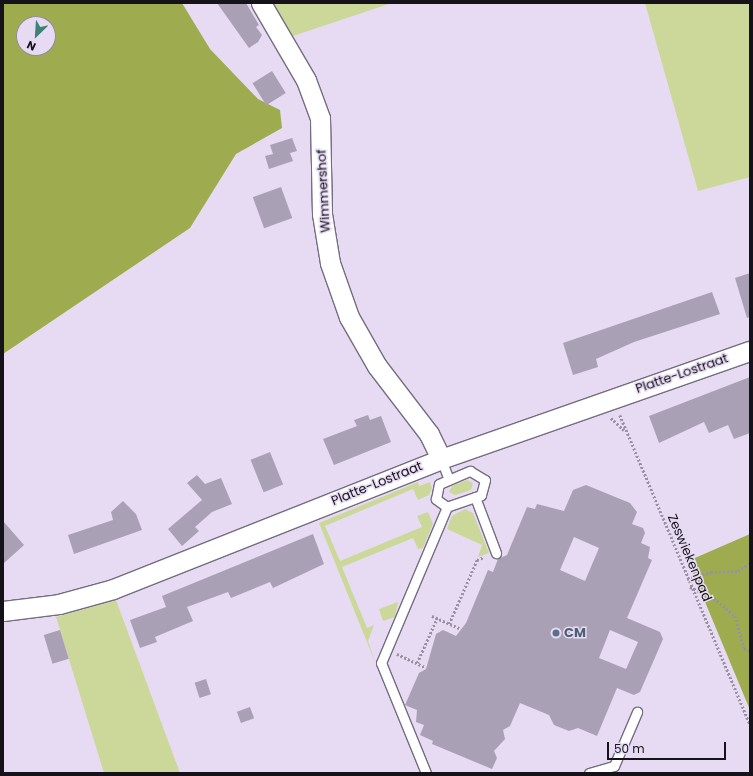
<!DOCTYPE html>
<style>
body{margin:0}
#map{position:relative;width:753px;height:776px;overflow:hidden;background:#e6dbf2;font-family:Poppins,sans-serif}
div>[style]{position:absolute}
[style*='--x']{left:calc(var(--x)*1px);top:calc(var(--y)*1px);width:calc(var(--w)*1px);rotate:calc(var(--a)*1deg)}
.green>*{inset:0;background:#ccd89a}
.forest>*{inset:0;background:#9eac4f}
.building>*{inset:0;background:#aaa0b5;transform-origin:0 0}
.path>*{height:2.5px;margin-top:-1.25px;transform-origin:0;background:repeating-linear-gradient(90deg,#9991a2 0 2px,transparent 0 4px)}
.roads{filter:drop-shadow(1px 0 #766c80) drop-shadow(-1px 0 #766c80) drop-shadow(0 1px #766c80) drop-shadow(0 -1px #766c80)}
.lane>*{height:9px;margin:-4.5px;padding:0 4.5px;transform-origin:4.5px;border-radius:4.5px;background:#fff}
.street>*{height:19px;margin:-9.5px;padding:0 9.5px;transform-origin:9.5px;border-radius:9.5px;background:#fff}
.dots>*{width:11px;height:11px;translate:-50% -50%;box-sizing:border-box;border:2px solid #e6dbf2;border-radius:50%}
span{translate:-50% -50%;white-space:nowrap;text-align:center;line-height:1.15;-webkit-text-stroke:3px #e6dbf2;paint-order:stroke}
.street-label{font-size:13px;color:#16121a}
.service-label{font-size:13px;color:#4e5e75;font-weight:700}
.left{translate:0 -50%;text-align:left}
.frame{position:absolute;inset:0;border:4px solid #16121a;pointer-events:none}
.north{position:absolute;left:16px;top:16px;width:40px;height:40px;box-sizing:border-box;background:#e6dbf2;border:1px solid #938b9c;border-radius:50%;rotate:205deg;font-size:11px;font-weight:700;line-height:16px;text-align:center;color:#16121a}
.north::after{content:'';display:block;margin:auto;width:14px;height:18px;background:#3d8277;clip-path:polygon(50% 0,100% 100%,50% 72%,0 100%)}
.scale{position:absolute;left:607px;top:742px;width:119px;height:18px;box-sizing:border-box;border:2px solid #16121a;border-top:0;padding-left:5px;font-size:12px;line-height:14px;white-space:nowrap;color:#16121a;-webkit-text-stroke:3px #e6dbf2;paint-order:stroke}
</style>
<div id="map">
<div class="green">
<div style="clip-path:polygon(267px 3px,392px 3px,293px 36px)"></div>
<div style="clip-path:polygon(645px 3px,750px 3px,750px 177px,698px 191px)"></div>
<div style="clip-path:polygon(467px 480px,473px 483px,471px 490px,455px 495px,449px 492px,452px 486px)"></div>
<div style="clip-path:polygon(418px 482px,419px 486px,430px 482px,432px 488px,429px 495px,418px 500px,413px 489px,325px 526px,340px 561px,422px 527px,417px 516px,428px 512px,433px 524px,423px 548px,418px 549px,413px 538px,342px 567px,367px 628px,374px 625px,368px 641px,375px 662px,319px 523px)"></div>
<div style="clip-path:polygon(465px 509px,473px 513px,489px 553px,478px 557px,482px 545px,447px 529px,452px 516px)"></div>
<div style="clip-path:polygon(116px 600px,180px 773px,104px 773px,56px 617px)"></div>
<div style="clip-path:polygon(398px 602px,395px 617px,383px 621px,379px 609px)"></div>
</div>
<div class="forest">
<div style="clip-path:polygon(evenodd,3px 3px,182px 3px,210px 49px,258px 99px,280px 110px,282px 128px,236px 154px,190px 228px,3px 354px,3px 3px,24px 24px,48px 24px,48px 48px,24px 48px,24px 24px)"></div>
<div style="clip-path:polygon(750px 534px,750px 710px,688px 561px)"></div>
</div>
<div class="building">
<div style="clip-path:polygon(217px 3px,246px 3px,259px 25px,256px 27px,262px 35px,258px 42px,249px 48px)"></div>
<div style="left:272px;top:71px;width:26px;height:23px;rotate:58deg"></div>
<div style="clip-path:polygon(292px 138px,297px 151px,290px 153px,293px 161px,269px 169px,265px 156px,273px 154px,270px 145px)"></div>
<div style="left:281px;top:187px;width:33px;height:30px;rotate:70deg"></div>
<div style="clip-path:polygon(750px 273px,750px 317px,747px 318px,735px 278px)"></div>
<div style="clip-path:polygon(712px 292px,720px 314px,634px 342px,596px 359px,598px 367px,573px 375px,563px 343px)"></div>
<div style="clip-path:polygon(750px 377px,750px 433px,734px 439px,728px 425px,709px 433px,704px 422px,659px 443px,649px 416px)"></div>
<div style="clip-path:polygon(368px 415px,370px 420px,381px 416px,391px 442px,334px 465px,323px 439px,357px 426px,354px 420px)"></div>
<div style="left:270px;top:452px;width:35px;height:21px;rotate:68deg"></div>
<div style="clip-path:polygon(197px 475px,205px 484px,221px 478px,232px 504px,212px 512px,195px 527px,199px 531px,182px 546px,168px 529px,202px 500px,187px 483px)"></div>
<div style="clip-path:polygon(evenodd,586px 485px,630px 503px,637px 512px,632px 524px,643px 528px,645px 533px,641px 543px,650px 547px,648px 558px,652px 560px,627px 618px,660px 632px,663px 639px,640px 692px,634px 695px,617px 688px,597px 736px,578px 728px,569px 731px,554px 725px,549px 715px,520px 703px,510px 726px,503px 730px,505px 739px,494px 751px,497px 758px,492px 769px,432px 744px,433px 741px,420px 735px,424px 725px,416px 722px,417px 710px,405px 705px,419px 673px,426px 669px,436px 634px,443px 630px,456px 636px,466px 623px,488px 570px,493px 572px,498px 559px,507px 555px,527px 507px,535px 509px,537px 504px,564px 511px,573px 490px,586px 485px,574px 537px,599px 548px,585px 581px,560px 570px,574px 537px,586px 485px,610px 630px,638px 642px,626px 669px,599px 658px,610px 630px)"></div>
<div style="clip-path:polygon(123px 501px,136px 514px,142px 530px,74px 554px,68px 535px,113px 520px,111px 512px)"></div>
<div style="clip-path:polygon(3px 521px,24px 545px,3px 564px)"></div>
<div style="clip-path:polygon(313px 534px,324px 564px,273px 588px,270px 582px,231px 598px,228px 592px,187px 607px,193px 621px,155px 637px,157px 642px,140px 648px,130px 620px,166px 607px,162px 596px)"></div>
<div style="left:60px;top:630px;width:30px;height:17px;rotate:73deg"></div>
<div style="left:206px;top:679px;width:16px;height:12px;rotate:72deg"></div>
<div style="left:250px;top:707px;width:12px;height:14px;rotate:70deg"></div>
</div>
<div class="path">
<div style="--x:620;--y:415;--w:335;--a:67.2"></div>
<div style="--x:611;--y:418;--w:18;--a:43"></div>
<div style="--x:687;--y:579;--w:25;--a:-16"></div>
<div style="--x:711;--y:572;--w:27;--a:-2"></div>
<div style="--x:738;--y:571;--w:14;--a:-34"></div>
<div style="--x:690;--y:587;--w:26;--a:25"></div>
<div style="--x:714;--y:598;--w:28;--a:41"></div>
<div style="--x:735;--y:616;--w:33;--a:74"></div>
<div style="--x:744;--y:648;--w:7;--a:34"></div>
<div style="--x:432;--y:616;--w:30;--a:24"></div>
<div style="--x:449;--y:624;--w:70;--a:-66.4"></div>
<div style="--x:477;--y:560;--w:8;--a:-23"></div>
<div style="--x:397;--y:654;--w:31;--a:25"></div>
<div style="--x:417;--y:663;--w:49;--a:-66"></div>
</div>
<div class="roads">
<div class="lane">
<div style="--x:441;--y:459;--w:22;--a:69"></div>
<div style="--x:470;--y:471;--w:17;--a:31"></div>
<div style="--x:485;--y:480;--w:16;--a:105"></div>
<div style="--x:481;--y:495;--w:36;--a:161"></div>
<div style="--x:447;--y:507;--w:14;--a:-144"></div>
<div style="--x:436;--y:499;--w:15;--a:-79"></div>
<div style="--x:439;--y:484;--w:34;--a:-23"></div>
<div style="--x:475;--y:497;--w:60;--a:69.4"></div>
<div style="--x:426;--y:773;--w:119;--a:-112.2"></div>
<div style="--x:381;--y:663;--w:169;--a:-67.1"></div>
<div style="--x:589;--y:773;--w:26;--a:-16"></div>
<div style="--x:614;--y:766;--w:59;--a:-66.9"></div>
</div>
<div class="street">
<div style="--x:261;--y:3;--w:89;--a:59.7"></div>
<div style="--x:306;--y:80;--w:40;--a:69.8"></div>
<div style="--x:320;--y:118;--w:96;--a:88.8"></div>
<div style="--x:322;--y:214;--w:50;--a:80.7"></div>
<div style="--x:330;--y:263;--w:57;--a:70.6"></div>
<div style="--x:349;--y:317;--w:56;--a:60.3"></div>
<div style="--x:377;--y:366;--w:86;--a:52.6"></div>
<div style="--x:429;--y:434;--w:28;--a:64"></div>
<div style="--x:3;--y:611;--w:56;--a:-7.1"></div>
<div style="--x:59;--y:604;--w:56;--a:-15.5"></div>
<div style="--x:113;--y:589;--w:353;--a:-21.6"></div>
<div style="--x:441;--y:459;--w:327;--a:-19.3"></div>
</div>
</div>
<div class="dots">
<div style="left:556px;top:633px;background:#5c6f8a"></div>
</div>
<div class="street-label">
<span style="left:324px;top:191px;rotate:-93deg">Wimmershof</span>
<span style="left:682px;top:374px;rotate:-19deg">Platte-Lostraat</span>
<span style="left:377px;top:484px;rotate:-22deg">Platte-Lostraat</span>
<span style="left:689px;top:558px;rotate:67deg">Zeswiekenpad</span>
</div>
<div class="service-label">
<span class="left" style="left:564px;top:633px">CM</span>
</div>
<div class="frame"></div>
<div class="north">N</div>
<div class="scale">50 m</div>
</div>
